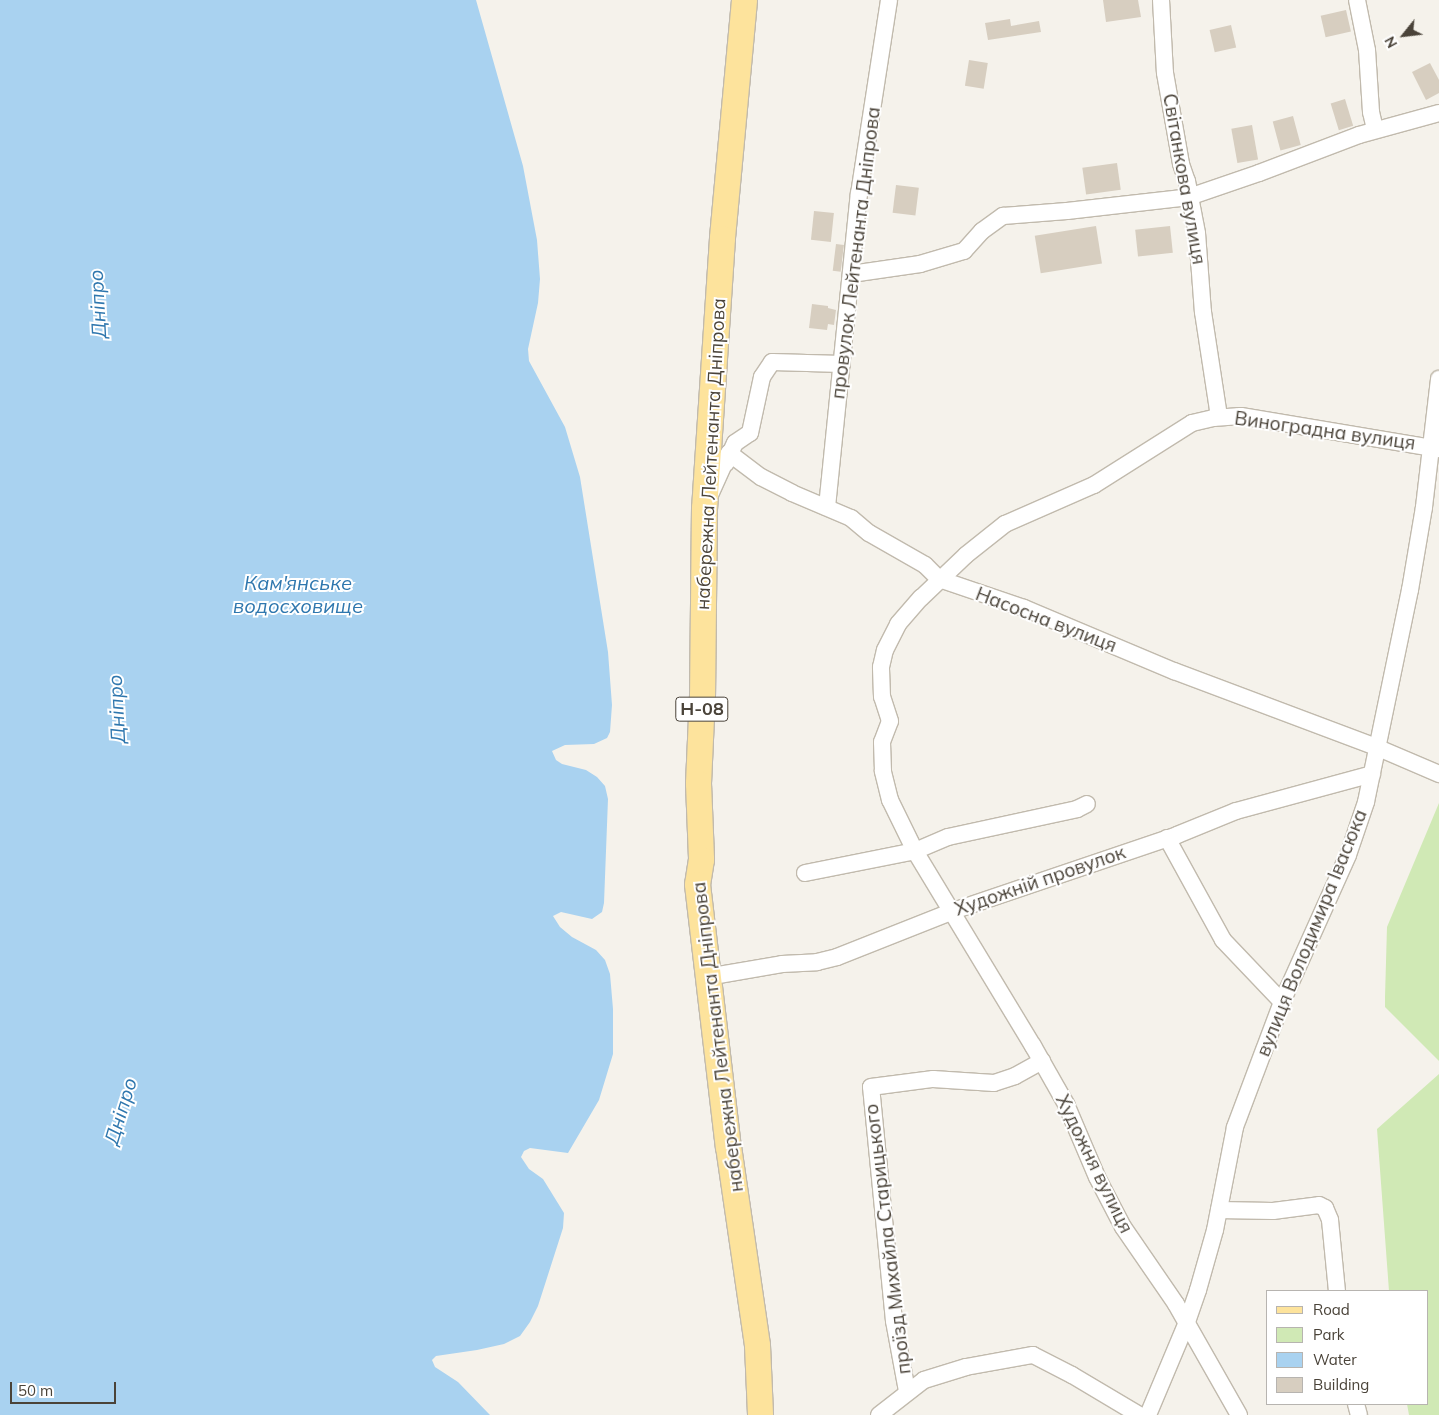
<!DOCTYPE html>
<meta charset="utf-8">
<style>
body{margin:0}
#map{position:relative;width:1439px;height:1415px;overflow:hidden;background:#f5f2eb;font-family:Mulish,sans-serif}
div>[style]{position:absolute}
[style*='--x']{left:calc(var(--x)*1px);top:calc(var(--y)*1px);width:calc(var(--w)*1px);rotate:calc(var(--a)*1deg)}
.green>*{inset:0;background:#d0e9b5}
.water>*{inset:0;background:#a9d2f0}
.building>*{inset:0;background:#d7cec0;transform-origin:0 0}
.roads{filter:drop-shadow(1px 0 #c1baad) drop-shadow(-1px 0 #c1baad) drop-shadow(0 1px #c1baad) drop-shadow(0 -1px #c1baad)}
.street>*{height:16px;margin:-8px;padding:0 8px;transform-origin:8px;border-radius:8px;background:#fff}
.primary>*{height:25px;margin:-12.5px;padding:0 12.5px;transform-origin:12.5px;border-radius:12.5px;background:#fde39c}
span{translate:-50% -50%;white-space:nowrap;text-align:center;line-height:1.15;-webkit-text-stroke:4px #fff;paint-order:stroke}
.shield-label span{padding:1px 4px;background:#fff;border:1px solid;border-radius:4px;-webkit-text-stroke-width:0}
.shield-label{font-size:18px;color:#4a4339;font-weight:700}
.street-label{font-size:19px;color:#4a4339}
.water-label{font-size:20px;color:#2f77ae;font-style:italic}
.legend{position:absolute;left:1266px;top:1290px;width:162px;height:115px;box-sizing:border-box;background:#fff;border:1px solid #b7b4b0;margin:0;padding:6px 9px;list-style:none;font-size:15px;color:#4a4339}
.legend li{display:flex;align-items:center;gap:10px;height:25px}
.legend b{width:25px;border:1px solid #b7b4b0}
.north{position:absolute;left:1379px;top:10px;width:50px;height:50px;-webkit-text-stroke:4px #fff;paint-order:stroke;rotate:241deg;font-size:14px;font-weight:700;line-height:20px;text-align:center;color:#4a4339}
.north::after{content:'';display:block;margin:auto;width:18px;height:22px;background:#4a4339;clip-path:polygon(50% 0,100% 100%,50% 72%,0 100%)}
.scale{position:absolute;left:10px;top:1382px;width:106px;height:22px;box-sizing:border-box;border:2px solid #4a4339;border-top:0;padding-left:6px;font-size:15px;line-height:18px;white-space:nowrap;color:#4a4339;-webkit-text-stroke:4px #fff;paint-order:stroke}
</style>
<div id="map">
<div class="green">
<div style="clip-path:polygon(1439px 803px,1439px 1061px,1385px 1007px,1385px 997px,1387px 927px)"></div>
<div style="clip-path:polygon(1439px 1074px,1439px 1415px,1409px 1415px,1407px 1404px,1428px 1404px,1428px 1291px,1389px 1291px,1377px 1129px)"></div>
</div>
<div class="water">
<div style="clip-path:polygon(0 0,476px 0,523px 166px,537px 240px,540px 279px,538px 303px,528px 349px,529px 361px,565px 427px,580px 477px,608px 652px,612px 705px,610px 732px,607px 738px,594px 744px,565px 745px,552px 751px,556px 760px,562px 764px,586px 770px,597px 777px,605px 786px,608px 799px,604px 903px,602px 912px,592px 919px,561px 912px,553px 916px,560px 927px,572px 937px,596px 950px,605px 960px,610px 974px,613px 1009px,613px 1054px,599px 1100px,568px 1153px,530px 1148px,524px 1151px,521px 1157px,529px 1169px,543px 1179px,564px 1213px,563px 1228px,538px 1306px,530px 1322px,520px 1336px,504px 1344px,477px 1350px,436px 1356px,432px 1360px,435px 1367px,458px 1382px,490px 1415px,0 1415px)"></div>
</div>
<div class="building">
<div style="clip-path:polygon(1103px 0,1138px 0,1141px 17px,1106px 22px)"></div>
<div style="left:1346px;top:10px;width:22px;height:26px;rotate:77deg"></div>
<div style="clip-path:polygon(1010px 19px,1011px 26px,1039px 21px,1041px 32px,988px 40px,985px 23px)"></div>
<div style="left:1231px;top:25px;width:23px;height:22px;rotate:77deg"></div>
<div style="left:969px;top:60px;width:19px;height:26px;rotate:9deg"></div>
<div style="clip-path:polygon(1430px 63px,1439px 80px,1439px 93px,1426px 100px,1412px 72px)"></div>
<div style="left:1345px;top:99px;width:28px;height:15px;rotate:73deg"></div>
<div style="left:1293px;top:116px;width:30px;height:21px;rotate:75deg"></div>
<div style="left:1252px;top:125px;width:35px;height:21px;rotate:80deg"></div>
<div style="left:1117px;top:163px;width:27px;height:35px;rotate:82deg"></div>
<div style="left:896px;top:185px;width:23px;height:28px;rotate:7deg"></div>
<div style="left:814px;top:211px;width:20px;height:29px;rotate:6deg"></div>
<div style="left:1096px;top:226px;width:38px;height:62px;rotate:81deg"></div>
<div style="left:1170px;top:226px;width:27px;height:35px;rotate:84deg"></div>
<div style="left:836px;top:244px;width:8px;height:27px;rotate:7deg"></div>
<div style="clip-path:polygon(812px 304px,828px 306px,828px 308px,836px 310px,834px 325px,828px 324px,827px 330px,809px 328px)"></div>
</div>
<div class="roads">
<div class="street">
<div style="--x:1161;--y:0;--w:73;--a:86.9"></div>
<div style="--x:1165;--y:73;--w:92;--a:80"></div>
<div style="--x:1181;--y:164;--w:18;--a:71"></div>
<div style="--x:1187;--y:181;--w:53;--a:79.1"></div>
<div style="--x:1197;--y:233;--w:79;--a:85.7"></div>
<div style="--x:1203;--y:312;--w:106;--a:81.3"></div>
<div style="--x:1357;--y:0;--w:51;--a:78.7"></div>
<div style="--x:1367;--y:50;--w:62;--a:86.3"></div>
<div style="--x:1371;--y:112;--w:18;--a:77"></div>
<div style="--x:851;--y:274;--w:70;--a:-8.2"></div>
<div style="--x:920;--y:264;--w:46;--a:-16.5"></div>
<div style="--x:964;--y:251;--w:27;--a:-48"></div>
<div style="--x:982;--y:231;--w:26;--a:-36"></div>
<div style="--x:1003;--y:216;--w:64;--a:-4.5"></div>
<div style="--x:1067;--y:211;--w:123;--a:-6.5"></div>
<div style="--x:1189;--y:197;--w:74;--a:-18.9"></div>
<div style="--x:1259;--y:173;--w:107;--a:-20.8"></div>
<div style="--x:1359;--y:135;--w:83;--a:-15.4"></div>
<div style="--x:726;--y:463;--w:22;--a:-66"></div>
<div style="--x:735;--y:443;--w:18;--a:-34"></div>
<div style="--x:750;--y:433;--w:57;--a:-77.9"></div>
<div style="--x:762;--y:377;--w:18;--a:-56"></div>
<div style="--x:772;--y:362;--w:70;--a:1.6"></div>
<div style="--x:710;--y:495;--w:46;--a:-65.7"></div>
<div style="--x:729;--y:453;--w:40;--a:37"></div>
<div style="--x:761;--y:477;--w:35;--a:27"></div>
<div style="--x:792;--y:493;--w:64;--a:23"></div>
<div style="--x:851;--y:518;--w:23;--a:40"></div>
<div style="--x:869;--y:533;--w:64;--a:29.7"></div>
<div style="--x:925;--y:565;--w:20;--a:45"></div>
<div style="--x:939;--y:579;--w:90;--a:18.8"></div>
<div style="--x:1024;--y:608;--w:163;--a:22.8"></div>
<div style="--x:1174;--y:671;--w:216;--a:20.6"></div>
<div style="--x:1376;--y:747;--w:69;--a:23.2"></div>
<div style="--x:827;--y:507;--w:315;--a:-84.2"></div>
<div style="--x:859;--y:194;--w:196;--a:-81.2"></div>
<div style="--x:1167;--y:838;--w:116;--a:61.2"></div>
<div style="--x:1223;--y:940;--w:86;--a:46.4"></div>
<div style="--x:805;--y:873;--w:112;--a:-11.3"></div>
<div style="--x:915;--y:851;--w:36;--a:-23"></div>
<div style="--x:948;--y:837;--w:132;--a:-12.2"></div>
<div style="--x:1077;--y:809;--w:11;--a:-27"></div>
<div style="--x:707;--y:977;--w:76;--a:-9.8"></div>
<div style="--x:782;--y:964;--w:35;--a:-3"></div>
<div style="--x:817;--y:962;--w:21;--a:-14"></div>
<div style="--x:837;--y:957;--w:125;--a:-21.6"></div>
<div style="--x:953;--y:911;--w:237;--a:-18.7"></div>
<div style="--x:1177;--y:835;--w:64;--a:-22.1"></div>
<div style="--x:1236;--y:811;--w:141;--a:-15.2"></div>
<div style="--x:1219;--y:1210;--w:54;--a:1.1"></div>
<div style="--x:1273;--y:1211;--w:46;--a:-7.4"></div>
<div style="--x:1319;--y:1205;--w:7;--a:27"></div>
<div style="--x:1325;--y:1208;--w:13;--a:67"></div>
<div style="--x:1330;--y:1220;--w:71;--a:84.4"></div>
<div style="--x:907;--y:1391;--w:71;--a:-100.5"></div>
<div style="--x:894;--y:1321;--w:235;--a:-95.6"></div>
<div style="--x:871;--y:1087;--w:63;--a:-7.4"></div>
<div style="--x:933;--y:1079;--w:61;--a:3.8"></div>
<div style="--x:994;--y:1083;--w:22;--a:-18"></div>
<div style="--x:1015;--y:1076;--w:31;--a:-29"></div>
<div style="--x:1356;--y:1404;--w:11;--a:75"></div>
<div style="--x:879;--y:1415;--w:57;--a:-37.9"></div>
<div style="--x:924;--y:1380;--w:44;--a:-17.2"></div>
<div style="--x:966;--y:1367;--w:68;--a:-10.2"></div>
<div style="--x:1033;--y:1355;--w:44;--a:27.1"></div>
<div style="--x:1072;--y:1375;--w:78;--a:30.8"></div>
<div style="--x:1148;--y:1415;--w:101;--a:-67.2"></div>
<div style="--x:1187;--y:1322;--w:34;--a:-71"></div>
<div style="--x:1198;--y:1290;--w:62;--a:-74.2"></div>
<div style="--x:1215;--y:1230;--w:105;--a:-79"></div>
<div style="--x:1235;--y:1127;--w:134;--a:-69.4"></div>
<div style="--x:1282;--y:1002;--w:161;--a:-65.8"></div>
<div style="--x:1348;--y:855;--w:56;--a:-71.2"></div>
<div style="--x:1366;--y:802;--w:217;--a:-78.3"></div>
<div style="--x:1410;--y:590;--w:84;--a:-80.4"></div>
<div style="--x:1424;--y:507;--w:129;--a:-83.3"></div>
<div style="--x:1239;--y:1415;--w:128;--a:-119.6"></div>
<div style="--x:1176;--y:1304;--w:93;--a:-124.5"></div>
<div style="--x:1123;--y:1227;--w:56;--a:-117.5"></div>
<div style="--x:1097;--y:1177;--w:79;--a:-113"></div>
<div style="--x:1066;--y:1104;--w:67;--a:-119.6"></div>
<div style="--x:1033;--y:1046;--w:228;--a:-121.2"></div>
<div style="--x:915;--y:851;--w:57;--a:-116.1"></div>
<div style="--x:890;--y:800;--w:30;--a:-104"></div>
<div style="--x:883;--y:771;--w:29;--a:-92"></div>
<div style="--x:882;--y:742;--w:22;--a:-69"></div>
<div style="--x:890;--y:721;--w:25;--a:-108"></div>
<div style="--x:882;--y:697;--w:30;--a:-92"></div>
<div style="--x:881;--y:667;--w:17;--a:-77"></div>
<div style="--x:885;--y:650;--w:29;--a:-63"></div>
<div style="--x:898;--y:624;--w:35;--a:-49"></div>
<div style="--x:921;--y:598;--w:62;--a:-43.7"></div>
<div style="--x:966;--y:555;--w:50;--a:-38.5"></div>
<div style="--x:1005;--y:524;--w:97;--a:-23.7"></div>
<div style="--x:1094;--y:485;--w:116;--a:-32.3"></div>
<div style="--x:1192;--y:423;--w:22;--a:-13"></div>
<div style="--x:1213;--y:418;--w:28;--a:-4"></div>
<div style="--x:1241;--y:416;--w:201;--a:9.5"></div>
</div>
<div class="primary">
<div style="--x:744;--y:0;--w:239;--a:95.3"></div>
<div style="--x:722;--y:238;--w:271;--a:93.8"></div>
<div style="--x:704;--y:508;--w:187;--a:90.6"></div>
<div style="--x:702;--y:695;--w:88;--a:92.6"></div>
<div style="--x:698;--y:783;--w:76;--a:87.7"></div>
<div style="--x:701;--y:859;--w:25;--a:99"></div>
<div style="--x:697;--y:884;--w:264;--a:83.3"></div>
<div style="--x:728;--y:1146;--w:201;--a:81.7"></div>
<div style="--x:757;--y:1345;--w:70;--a:87.5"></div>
</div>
</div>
<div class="shield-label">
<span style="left:702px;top:709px">Н-08</span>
</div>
<div class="street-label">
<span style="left:1184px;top:179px;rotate:80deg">Світанкова вулиця</span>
<span style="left:856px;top:253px;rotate:-83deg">провулок Лейтенанта Дніпрова</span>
<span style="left:1325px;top:431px;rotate:8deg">Виноградна вулиця</span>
<span style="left:711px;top:454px;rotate:-87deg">набережна Лейтенанта Дніпрова</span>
<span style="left:1046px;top:620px;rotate:21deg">Насосна вулиця</span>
<span style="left:1040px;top:881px;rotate:-19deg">Художній провулок</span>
<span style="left:1312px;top:933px;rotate:-68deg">вулиця Володимира Івасюка</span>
<span style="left:718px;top:1037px;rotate:-97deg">набережна Лейтенанта Дніпрова</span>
<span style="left:1094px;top:1164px;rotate:64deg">Художня вулиця</span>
<span style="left:888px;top:1239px;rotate:-97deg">проїзд Михайла Старицького</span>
</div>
<div class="water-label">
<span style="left:97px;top:304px;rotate:-93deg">Дніпро</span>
<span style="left:298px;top:594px">Кам'янське<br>водосховище</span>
<span style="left:116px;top:709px;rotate:-93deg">Дніпро</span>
<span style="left:120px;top:1111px;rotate:-73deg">Дніпро</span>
</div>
<ul class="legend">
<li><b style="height:6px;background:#fde39c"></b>Road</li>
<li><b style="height:14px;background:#d0e9b5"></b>Park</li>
<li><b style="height:14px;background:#a9d2f0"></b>Water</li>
<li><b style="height:14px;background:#d7cec0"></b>Building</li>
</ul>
<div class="north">N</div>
<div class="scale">50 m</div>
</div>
